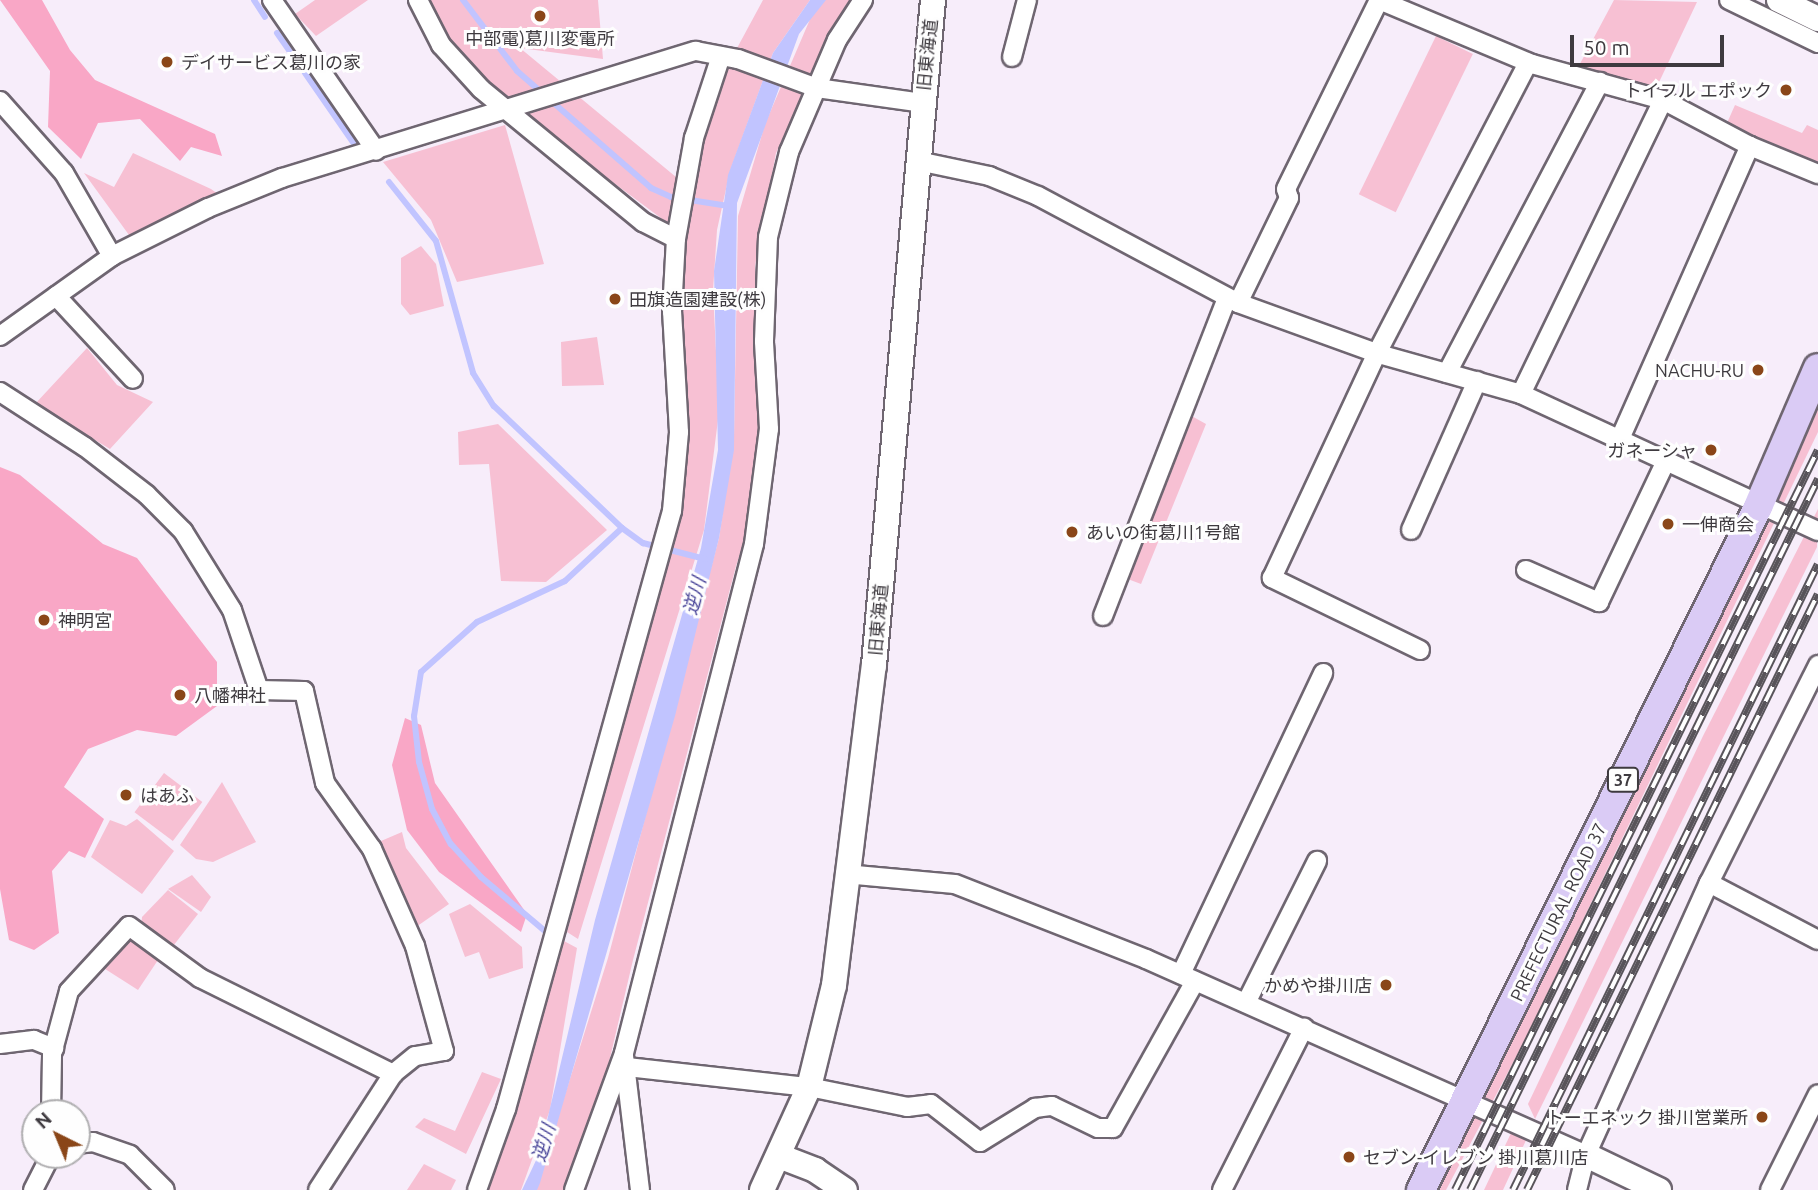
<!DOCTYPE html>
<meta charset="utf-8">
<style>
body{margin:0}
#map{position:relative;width:1818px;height:1190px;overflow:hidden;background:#f7edfa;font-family:Ubuntu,"Noto Sans JP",sans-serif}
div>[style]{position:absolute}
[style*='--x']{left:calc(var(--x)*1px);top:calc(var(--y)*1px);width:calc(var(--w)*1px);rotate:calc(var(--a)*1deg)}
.green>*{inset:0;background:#f7c0d3;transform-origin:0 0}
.forest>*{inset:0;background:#f9a7c6}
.water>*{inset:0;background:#c1c4ff}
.stream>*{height:6px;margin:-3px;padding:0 3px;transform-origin:3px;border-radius:3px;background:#c1c4ff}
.roads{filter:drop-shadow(2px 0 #6f6671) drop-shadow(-2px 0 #6f6671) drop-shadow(0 2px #6f6671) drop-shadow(0 -2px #6f6671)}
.street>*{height:18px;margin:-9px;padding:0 9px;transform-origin:9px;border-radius:9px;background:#fff}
.secondary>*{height:24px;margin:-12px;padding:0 12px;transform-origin:12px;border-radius:12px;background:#fff}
.primary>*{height:28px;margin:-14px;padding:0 14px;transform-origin:14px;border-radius:14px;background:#dacbf5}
.rail>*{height:8px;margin-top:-4px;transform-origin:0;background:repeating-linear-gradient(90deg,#fefefe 0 16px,#58545a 0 32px);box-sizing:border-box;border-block:2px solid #58545a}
.dots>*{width:19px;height:19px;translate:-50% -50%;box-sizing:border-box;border:4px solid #fefefe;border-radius:50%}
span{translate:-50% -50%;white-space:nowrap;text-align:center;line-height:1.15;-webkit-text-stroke:6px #fefefe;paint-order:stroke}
.shield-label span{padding:2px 5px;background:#fefefe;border:2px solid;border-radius:5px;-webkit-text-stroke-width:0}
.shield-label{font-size:16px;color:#3e3a3f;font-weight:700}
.poi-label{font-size:18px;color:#3e3a3f}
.left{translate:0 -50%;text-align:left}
.right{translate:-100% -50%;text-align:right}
.street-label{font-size:18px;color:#3e3a3f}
.water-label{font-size:19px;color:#484498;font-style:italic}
.north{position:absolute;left:21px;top:1099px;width:70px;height:70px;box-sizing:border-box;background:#fefefe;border:2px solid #b1b0b2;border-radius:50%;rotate:317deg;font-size:19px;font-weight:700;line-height:28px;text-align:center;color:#3e3a3f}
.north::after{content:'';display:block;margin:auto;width:24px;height:32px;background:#8a4618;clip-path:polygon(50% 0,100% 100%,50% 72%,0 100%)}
.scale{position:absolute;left:1570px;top:35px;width:154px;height:32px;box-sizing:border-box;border:4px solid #3e3a3f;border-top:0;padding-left:9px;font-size:21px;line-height:24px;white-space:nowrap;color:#3e3a3f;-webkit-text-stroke:5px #fefefe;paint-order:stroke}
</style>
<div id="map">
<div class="green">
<div style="clip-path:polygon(315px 0,368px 0,316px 36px,295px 14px)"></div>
<div style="clip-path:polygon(428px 0,598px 0,603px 59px,520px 48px,676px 177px,677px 230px,466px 73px)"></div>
<div style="clip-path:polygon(763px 0,810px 0,773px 53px,730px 171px,717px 230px,713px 291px,719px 412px,704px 530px,578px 939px,567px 932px,685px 485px,687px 439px,680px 285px,700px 143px,716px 87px)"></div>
<div style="clip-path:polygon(822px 0,850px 0,776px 153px,755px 266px,767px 419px,754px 512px,736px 566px,633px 960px,586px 1160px,574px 1190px,535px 1190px,608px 958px,719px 538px,734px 436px,738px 216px,765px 124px,814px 10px)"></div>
<div style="clip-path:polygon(1614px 0,1697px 2px,1652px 97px,1574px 75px)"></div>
<div style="left:1436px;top:36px;width:41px;height:176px;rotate:26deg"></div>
<div style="clip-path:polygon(1735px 105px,1802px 133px,1807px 125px,1818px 130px,1818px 172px,1723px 132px)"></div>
<div style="clip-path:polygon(505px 125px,544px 264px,457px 282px,431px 220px,383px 162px)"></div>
<div style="clip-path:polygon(133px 153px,211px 189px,218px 194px,129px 235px,84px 173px,114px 187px)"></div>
<div style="clip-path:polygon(421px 246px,436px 264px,444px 306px,410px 315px,401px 304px,401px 258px)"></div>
<div style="clip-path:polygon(597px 337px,604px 385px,562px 386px,561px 342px)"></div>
<div style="clip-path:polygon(87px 348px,117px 385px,153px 402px,110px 449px,35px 404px)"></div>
<div style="clip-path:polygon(1818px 396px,1818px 432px,1526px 1038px,1446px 1190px,1436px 1190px)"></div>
<div style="clip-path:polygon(1188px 414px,1206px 424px,1141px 584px,1125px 578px)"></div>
<div style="clip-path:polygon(498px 424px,607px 530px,546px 582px,501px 581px,489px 464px,459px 465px,458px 432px)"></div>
<div style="clip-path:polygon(1818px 509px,1817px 547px,1535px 1119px,1528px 1104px,1703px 736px)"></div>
<div style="left:164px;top:773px;width:48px;height:49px;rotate:37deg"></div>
<div style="clip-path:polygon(222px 782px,256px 842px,213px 862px,196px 859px,180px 845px)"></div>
<div style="clip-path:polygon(137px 819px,174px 851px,142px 894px,91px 857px,110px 820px,126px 826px)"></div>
<div style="clip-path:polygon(402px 832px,406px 848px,449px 904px,416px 927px,374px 844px)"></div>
<div style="clip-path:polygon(192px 875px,211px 897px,201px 912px,168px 889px)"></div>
<div style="clip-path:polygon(168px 890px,198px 914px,170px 950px,141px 928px,142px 917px)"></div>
<div style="clip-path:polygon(470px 904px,522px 947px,523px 968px,489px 979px,479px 952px,465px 957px,449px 914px)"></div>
<div style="clip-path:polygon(124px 940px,140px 942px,160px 957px,138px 990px,102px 967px)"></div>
<div style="clip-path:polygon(564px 941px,577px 948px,550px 1110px,521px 1190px,485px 1190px,505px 1144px)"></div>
<div style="clip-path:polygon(482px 1072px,501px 1079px,466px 1154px,415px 1127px,424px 1118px,455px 1131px)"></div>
<div style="clip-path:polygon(1512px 1131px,1527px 1138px,1503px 1190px,1484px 1190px)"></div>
<div style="clip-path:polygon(424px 1164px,456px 1180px,451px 1190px,407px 1190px)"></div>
</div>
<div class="forest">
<div style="clip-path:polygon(0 0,42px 0,70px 50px,95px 80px,215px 134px,222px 156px,191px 147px,180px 161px,140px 119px,98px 123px,81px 159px,48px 127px,50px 71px)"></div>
<div style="clip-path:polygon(0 467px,20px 475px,103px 544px,137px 558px,217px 662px,217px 706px,176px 736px,137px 730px,88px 749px,64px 787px,104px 819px,85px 858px,69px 851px,52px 871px,59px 933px,34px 950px,9px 940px,0 889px)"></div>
<div style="clip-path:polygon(405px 718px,421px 725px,435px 783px,527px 914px,521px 932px,439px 872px,407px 830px,392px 765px)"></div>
</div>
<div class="water">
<div style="clip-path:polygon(810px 0,826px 0,799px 34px,737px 203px,734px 450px,719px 538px,675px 716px,540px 1183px,537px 1190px,522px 1190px,539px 1154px,595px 920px,701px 548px,718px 450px,714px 271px,728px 175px,773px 53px)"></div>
</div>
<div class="stream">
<div style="--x:254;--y:0;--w:20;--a:57"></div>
<div style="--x:463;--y:0;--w:89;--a:52.7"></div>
<div style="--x:517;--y:71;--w:178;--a:41.1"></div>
<div style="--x:651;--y:188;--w:22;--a:24"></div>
<div style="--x:671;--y:197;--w:58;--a:9"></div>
<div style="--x:277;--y:33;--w:32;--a:55"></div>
<div style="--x:305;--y:73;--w:91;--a:55.3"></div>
<div style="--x:389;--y:182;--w:75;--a:51.5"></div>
<div style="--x:436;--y:241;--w:137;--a:74.3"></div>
<div style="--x:473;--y:373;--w:39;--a:58"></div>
<div style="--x:494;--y:406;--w:177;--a:43.6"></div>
<div style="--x:622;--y:528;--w:78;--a:137.1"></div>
<div style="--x:565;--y:581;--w:97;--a:155"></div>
<div style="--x:477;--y:622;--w:75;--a:138.2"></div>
<div style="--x:421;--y:672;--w:45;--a:99"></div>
<div style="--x:414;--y:716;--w:46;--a:83.8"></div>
<div style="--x:419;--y:762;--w:49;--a:74.5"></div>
<div style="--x:432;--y:809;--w:40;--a:62"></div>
<div style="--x:451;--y:844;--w:45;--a:47.7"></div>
<div style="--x:481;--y:877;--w:85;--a:40.2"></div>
<div style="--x:622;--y:528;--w:26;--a:36"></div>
<div style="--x:643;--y:543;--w:64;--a:14.5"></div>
</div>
<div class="roads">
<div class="street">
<div style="--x:272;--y:0;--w:183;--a:55.4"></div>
<div style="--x:418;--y:0;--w:51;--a:62.9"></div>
<div style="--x:441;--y:45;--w:59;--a:47.7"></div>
<div style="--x:481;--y:89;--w:210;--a:39.4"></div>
<div style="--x:643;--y:222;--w:37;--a:27"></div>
<div style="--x:1379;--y:0;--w:166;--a:22.7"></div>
<div style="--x:1532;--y:64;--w:136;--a:15.4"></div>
<div style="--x:1663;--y:100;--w:98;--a:27.9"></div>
<div style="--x:1750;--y:146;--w:74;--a:22.4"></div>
<div style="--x:1729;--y:0;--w:99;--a:25.8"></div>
<div style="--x:1012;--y:57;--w:59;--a:-75.3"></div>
<div style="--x:0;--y:101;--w:96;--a:48.4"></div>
<div style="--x:64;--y:173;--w:96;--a:60"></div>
<div style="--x:918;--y:161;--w:73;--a:11.9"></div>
<div style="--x:989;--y:176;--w:53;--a:22.2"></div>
<div style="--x:1038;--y:196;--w:227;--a:28.1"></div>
<div style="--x:1238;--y:303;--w:150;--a:19.9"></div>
<div style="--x:1379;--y:354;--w:148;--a:15.7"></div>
<div style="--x:1521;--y:394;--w:327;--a:24.8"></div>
<div style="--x:56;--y:296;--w:113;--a:47.1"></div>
<div style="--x:1238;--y:303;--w:117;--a:-64.1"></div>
<div style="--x:1289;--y:198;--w:9;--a:-108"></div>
<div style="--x:1286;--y:189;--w:211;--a:-63.8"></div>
<div style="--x:0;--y:336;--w:138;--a:-35.5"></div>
<div style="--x:112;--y:256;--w:107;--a:-26.6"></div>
<div style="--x:208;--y:208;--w:80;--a:-22.1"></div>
<div style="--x:282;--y:178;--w:433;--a:-17.1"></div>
<div style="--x:696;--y:51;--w:43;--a:10.8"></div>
<div style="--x:738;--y:59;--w:84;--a:20.2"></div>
<div style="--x:817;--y:88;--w:106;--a:8.1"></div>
<div style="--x:1447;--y:373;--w:329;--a:-62.3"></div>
<div style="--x:0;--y:392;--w:101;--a:32.9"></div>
<div style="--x:85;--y:447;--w:78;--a:37.7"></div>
<div style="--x:147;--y:495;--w:51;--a:45"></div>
<div style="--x:183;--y:531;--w:93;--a:58.2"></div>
<div style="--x:232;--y:610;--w:84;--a:71.4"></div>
<div style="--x:259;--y:690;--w:45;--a:1.3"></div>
<div style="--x:304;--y:691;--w:94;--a:77.1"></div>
<div style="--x:325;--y:783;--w:81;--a:54.5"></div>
<div style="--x:372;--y:849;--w:106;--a:66.1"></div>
<div style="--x:415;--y:946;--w:109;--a:74.6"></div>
<div style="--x:444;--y:1051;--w:29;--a:170"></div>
<div style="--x:415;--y:1056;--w:28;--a:141"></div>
<div style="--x:393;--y:1074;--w:138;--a:122.9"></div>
<div style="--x:1521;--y:394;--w:326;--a:-64.2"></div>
<div style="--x:1619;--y:441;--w:323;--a:-66.1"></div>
<div style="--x:1411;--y:530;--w:163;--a:-66.1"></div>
<div style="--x:1526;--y:570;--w:80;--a:23.7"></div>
<div style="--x:1599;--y:602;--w:154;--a:-64.6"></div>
<div style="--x:1103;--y:616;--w:341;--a:-68.7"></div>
<div style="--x:1420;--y:650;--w:165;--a:-154.1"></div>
<div style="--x:1272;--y:578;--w:248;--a:-65"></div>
<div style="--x:1377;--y:353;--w:327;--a:-62.5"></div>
<div style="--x:845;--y:874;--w:110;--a:5.2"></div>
<div style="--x:955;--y:884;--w:205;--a:21.4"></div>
<div style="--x:1146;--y:959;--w:482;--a:24"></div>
<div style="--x:1709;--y:883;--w:123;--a:27.6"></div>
<div style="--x:1181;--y:974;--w:333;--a:-64.7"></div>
<div style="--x:1246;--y:1003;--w:159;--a:-63.4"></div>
<div style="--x:0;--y:1044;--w:34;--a:-7"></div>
<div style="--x:34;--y:1040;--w:22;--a:22"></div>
<div style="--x:624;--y:1056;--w:135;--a:83.2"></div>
<div style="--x:627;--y:1067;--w:183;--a:6.3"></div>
<div style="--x:809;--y:1087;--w:100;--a:11.5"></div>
<div style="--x:907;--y:1107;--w:24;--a:-7"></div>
<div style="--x:931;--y:1104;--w:62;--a:37.8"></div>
<div style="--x:980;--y:1142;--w:65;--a:-31.7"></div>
<div style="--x:1035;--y:1108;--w:17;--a:-7"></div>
<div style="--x:1052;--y:1106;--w:51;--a:25.6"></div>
<div style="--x:1098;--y:1128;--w:15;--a:0"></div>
<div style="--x:1113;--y:1128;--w:168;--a:-60.8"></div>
<div style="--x:51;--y:1113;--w:59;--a:-89"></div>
<div style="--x:52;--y:1054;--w:65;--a:-74.9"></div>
<div style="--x:69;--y:991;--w:88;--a:-47.3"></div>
<div style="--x:129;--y:926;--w:88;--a:36.2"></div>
<div style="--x:200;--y:978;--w:216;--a:26.4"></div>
<div style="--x:77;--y:1144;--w:16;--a:-7"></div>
<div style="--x:93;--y:1142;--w:39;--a:19"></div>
<div style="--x:130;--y:1155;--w:49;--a:45"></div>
<div style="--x:33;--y:1190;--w:39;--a:-63"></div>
<div style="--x:477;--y:1190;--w:86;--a:-70.3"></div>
<div style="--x:506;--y:1109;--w:621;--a:-74.49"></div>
<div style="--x:672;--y:511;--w:79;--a:-84.9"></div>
<div style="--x:679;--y:432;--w:120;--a:-93.3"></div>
<div style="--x:672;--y:312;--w:73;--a:-86.9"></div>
<div style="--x:676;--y:239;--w:103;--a:-79.9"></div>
<div style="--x:694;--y:138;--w:86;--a:-71.8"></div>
<div style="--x:574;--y:1190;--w:146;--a:-69.9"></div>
<div style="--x:624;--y:1053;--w:525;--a:-75.67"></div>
<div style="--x:754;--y:544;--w:116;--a:-82.6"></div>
<div style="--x:769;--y:429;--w:88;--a:-93.3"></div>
<div style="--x:764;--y:341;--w:104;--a:-87.8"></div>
<div style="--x:768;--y:237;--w:88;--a:-76.1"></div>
<div style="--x:789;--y:152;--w:122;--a:-66.8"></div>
<div style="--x:837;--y:40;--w:48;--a:-57"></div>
<div style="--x:1222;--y:1190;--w:182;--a:-63.2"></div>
<div style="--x:1577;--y:1190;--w:36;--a:-76"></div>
<div style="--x:1586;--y:1155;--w:299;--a:-65.7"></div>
<div style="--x:1709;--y:883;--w:244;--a:-63.4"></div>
<div style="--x:1770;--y:1190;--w:107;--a:-63.4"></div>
</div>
<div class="secondary">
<div style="--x:1779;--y:0;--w:43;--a:26"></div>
<div style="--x:1586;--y:1155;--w:81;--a:25.6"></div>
<div style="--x:779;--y:1156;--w:39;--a:21"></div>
<div style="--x:815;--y:1170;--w:36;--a:34"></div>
<div style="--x:762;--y:1190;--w:113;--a:-65.5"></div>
<div style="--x:809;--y:1087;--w:105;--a:-76.2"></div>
<div style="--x:834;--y:985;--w:322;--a:-82.9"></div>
<div style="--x:874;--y:665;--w:668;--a:-84.93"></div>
</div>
<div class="primary">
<div style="--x:1421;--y:1190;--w:762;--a:-63.74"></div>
<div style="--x:1758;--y:507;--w:151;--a:-66.7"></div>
</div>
</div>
<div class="rail">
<div style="--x:1455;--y:1190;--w:824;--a:-63.87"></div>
<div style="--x:1470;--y:1190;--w:792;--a:-63.92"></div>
<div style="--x:1513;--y:1190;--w:696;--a:-64.02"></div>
<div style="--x:1527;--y:1190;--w:663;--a:-63.98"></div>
</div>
<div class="dots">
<div style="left:540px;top:16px;background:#8a4618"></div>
<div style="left:167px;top:62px;background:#8a4618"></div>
<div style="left:1786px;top:90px;background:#8a4618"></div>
<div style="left:615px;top:299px;background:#8a4618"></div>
<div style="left:1758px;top:370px;background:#8a4618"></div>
<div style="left:1711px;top:450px;background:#8a4618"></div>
<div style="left:1668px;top:524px;background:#8a4618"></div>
<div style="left:1072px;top:532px;background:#8a4618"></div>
<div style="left:44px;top:620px;background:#8a4618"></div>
<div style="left:180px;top:695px;background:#8a4618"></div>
<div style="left:126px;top:795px;background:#8a4618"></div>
<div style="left:1386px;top:985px;background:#8a4618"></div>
<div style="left:1762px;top:1117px;background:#8a4618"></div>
<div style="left:1349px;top:1157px;background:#8a4618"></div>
</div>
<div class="shield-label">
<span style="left:1623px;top:780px">37</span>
</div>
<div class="poi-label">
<span style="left:540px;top:38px">中部電)葛川変電所</span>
<span class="left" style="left:181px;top:62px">デイサービス葛川の家</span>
<span class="right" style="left:1772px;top:90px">トイフル エポック</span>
<span class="left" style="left:629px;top:299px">田旗造園建設(株)</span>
<span class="right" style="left:1744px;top:370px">NACHU-RU</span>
<span class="right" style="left:1697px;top:450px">ガネーシャ</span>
<span class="left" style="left:1682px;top:524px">一伸商会</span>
<span class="left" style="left:1086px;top:532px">あいの街葛川1号館</span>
<span class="left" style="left:58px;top:620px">神明宮</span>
<span class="left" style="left:194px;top:695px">八幡神社</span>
<span class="left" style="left:140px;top:795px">はあふ</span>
<span class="right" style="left:1372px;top:985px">かめや掛川店</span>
<span class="right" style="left:1748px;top:1117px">トーエネック 掛川営業所</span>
<span class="left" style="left:1363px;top:1157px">セブン-イレブン 掛川葛川店</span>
</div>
<div class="street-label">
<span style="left:927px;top:55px;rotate:-84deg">旧東海道</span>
<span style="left:878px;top:620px;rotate:-85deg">旧東海道</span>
<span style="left:1558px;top:912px;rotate:-64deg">PREFECTURAL ROAD 37</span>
</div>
<div class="water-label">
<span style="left:695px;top:596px;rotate:-75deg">逆川</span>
<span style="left:544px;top:1143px;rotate:-73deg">逆川</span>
</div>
<div class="north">N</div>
<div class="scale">50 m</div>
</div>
